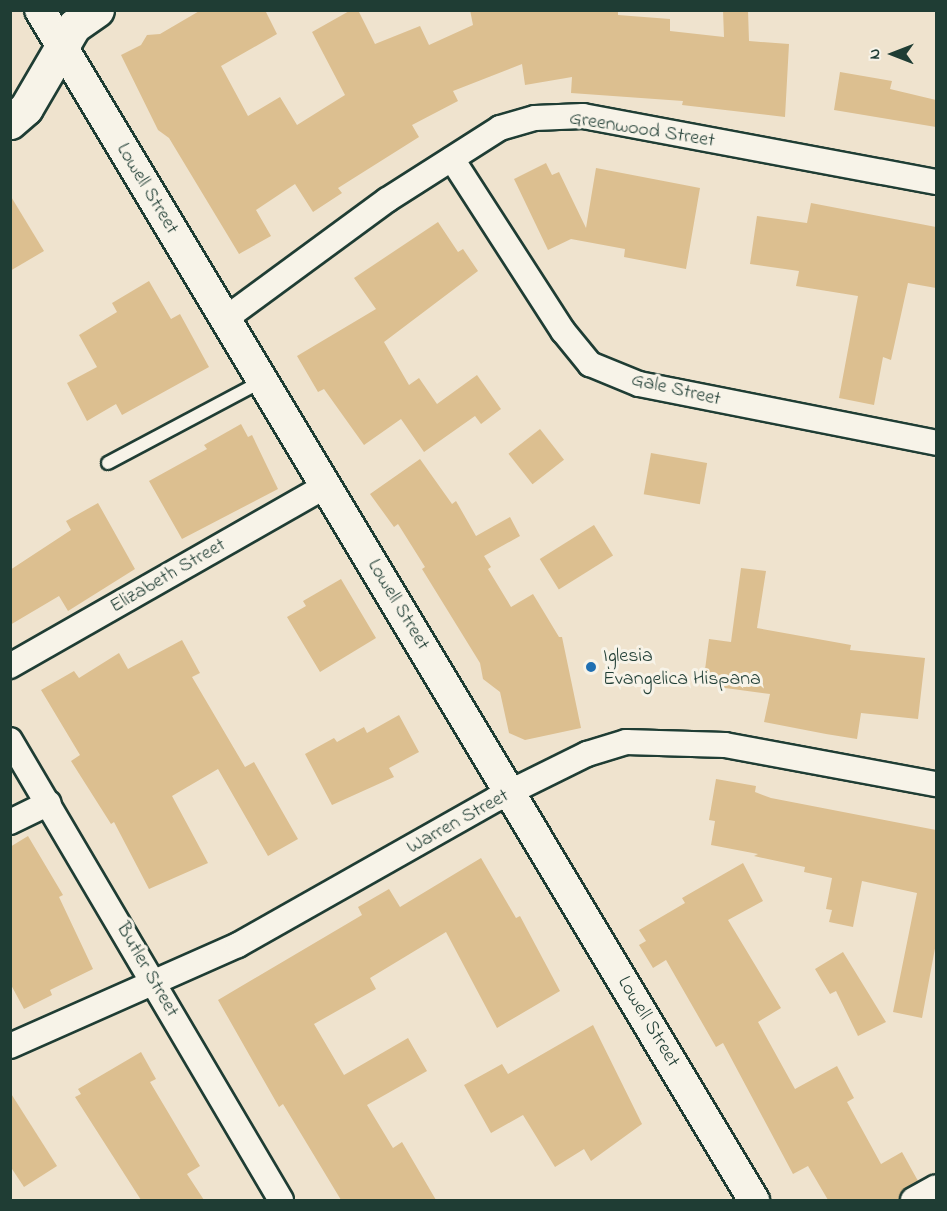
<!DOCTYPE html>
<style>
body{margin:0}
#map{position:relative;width:947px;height:1211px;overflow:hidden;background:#efe3ce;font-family:"Indie Flower",sans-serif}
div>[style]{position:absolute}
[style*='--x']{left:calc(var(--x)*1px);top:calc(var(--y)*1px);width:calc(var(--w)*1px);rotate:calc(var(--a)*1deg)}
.building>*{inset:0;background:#dcbf90;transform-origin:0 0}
.roads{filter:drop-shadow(2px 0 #1f3d34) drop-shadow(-2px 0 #1f3d34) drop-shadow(0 2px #1f3d34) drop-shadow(0 -2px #1f3d34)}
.service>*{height:12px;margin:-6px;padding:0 6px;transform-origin:6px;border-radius:6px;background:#f7f3e8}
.minor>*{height:24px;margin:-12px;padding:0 12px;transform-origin:12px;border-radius:12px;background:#f7f3e8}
.tertiary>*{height:30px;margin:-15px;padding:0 15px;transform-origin:15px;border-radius:15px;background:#f7f3e8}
.secondary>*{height:33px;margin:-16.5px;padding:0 16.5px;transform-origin:16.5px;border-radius:16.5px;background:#f7f3e8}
.dots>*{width:16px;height:16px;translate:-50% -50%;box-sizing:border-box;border:3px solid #f7f3e8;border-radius:50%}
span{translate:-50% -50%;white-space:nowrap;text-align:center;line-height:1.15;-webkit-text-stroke:6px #f7f3e8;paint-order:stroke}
.street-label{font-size:20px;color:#1f3d34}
.poi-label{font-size:20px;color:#1f3d34}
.left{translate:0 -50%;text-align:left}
.frame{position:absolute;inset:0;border:12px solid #1f3d34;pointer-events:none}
.north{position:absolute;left:863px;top:24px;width:60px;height:60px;-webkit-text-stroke:4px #f7f3e8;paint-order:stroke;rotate:270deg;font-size:16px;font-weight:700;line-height:24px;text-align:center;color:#1f3d34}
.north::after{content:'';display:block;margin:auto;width:21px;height:27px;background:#1f3d34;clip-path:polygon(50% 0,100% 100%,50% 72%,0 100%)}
</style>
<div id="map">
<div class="building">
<div style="clip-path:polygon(201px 10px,265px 10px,277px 34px,221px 66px,248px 116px,280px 97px,297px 125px,345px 95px,312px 32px,351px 10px,358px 10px,375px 44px,420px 26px,429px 45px,473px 25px,470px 10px,618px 10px,618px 15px,670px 19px,670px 31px,724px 37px,723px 10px,748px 10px,749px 41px,789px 44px,785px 117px,682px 105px,683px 101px,571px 93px,572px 77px,525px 85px,522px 64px,453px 91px,458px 101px,412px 125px,419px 137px,338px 188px,342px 193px,313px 212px,295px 184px,256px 210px,271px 236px,239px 254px,169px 138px,158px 130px,121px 55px,141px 45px,147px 35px,160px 34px)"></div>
<div style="clip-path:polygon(840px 72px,892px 81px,890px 89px,936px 100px,936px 127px,834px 110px)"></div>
<div style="clip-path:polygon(546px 163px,552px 175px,559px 172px,586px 228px,596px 168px,700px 188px,686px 269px,624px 257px,625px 249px,571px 239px,548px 250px,514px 179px)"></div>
<div style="clip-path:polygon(10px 195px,44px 251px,10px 271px)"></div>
<div style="clip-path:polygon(811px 203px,936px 227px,936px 288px,908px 283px,891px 360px,883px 357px,874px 405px,839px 398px,858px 296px,796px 286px,799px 271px,750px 264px,757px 216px,807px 223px)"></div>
<div style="clip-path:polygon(438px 222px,458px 252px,463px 249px,478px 271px,384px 342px,409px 385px,419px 378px,437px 404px,477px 375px,501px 409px,481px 424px,475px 416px,424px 452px,401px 419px,364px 445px,324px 389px,318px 392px,297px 356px,376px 309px,354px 278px)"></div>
<div style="clip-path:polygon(149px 281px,171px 319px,180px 314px,209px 367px,122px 415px,116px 404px,87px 421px,67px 383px,97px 367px,79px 335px,117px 312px,112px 303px)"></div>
<div style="clip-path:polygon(241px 424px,248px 437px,252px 435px,278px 489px,182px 539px,149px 481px,207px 449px,204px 445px)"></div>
<div style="left:540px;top:429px;width:39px;height:40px;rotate:52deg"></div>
<div style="left:651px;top:453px;width:57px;height:42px;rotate:10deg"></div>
<div style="clip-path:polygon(420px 459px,452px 504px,456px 501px,476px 536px,510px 517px,520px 536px,484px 556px,491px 567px,488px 569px,511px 607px,533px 594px,559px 637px,562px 637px,581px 728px,525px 740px,509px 733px,500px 692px,483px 679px,480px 663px,422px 569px,425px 567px,398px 524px,394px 527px,370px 494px)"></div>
<div style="clip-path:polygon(98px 503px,135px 569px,68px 611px,59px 596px,10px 625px,10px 570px,71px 530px,66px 521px)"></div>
<div style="left:594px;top:525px;width:36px;height:64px;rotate:58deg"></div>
<div style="clip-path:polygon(741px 568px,766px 571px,757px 628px,851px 645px,850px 650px,925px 658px,918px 719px,861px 713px,857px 739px,826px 734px,764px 722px,770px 694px,703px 685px,709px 639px,731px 642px)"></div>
<div style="clip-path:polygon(341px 579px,376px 638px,320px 672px,287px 617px,306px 606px,303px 601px)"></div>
<div style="clip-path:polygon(182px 640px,200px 673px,192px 677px,245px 767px,254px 762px,298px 839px,268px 856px,218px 769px,172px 796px,208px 863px,149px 889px,114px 822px,111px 824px,71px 761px,80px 755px,41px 690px,74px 671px,79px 678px,119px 653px,128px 669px)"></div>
<div style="clip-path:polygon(399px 715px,419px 752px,389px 768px,394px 777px,332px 805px,305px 754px,334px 738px,337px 742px,364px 727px,367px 733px)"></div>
<div style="clip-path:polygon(716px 779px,756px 786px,755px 792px,771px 798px,936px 830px,936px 943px,922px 1018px,893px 1012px,917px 893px,862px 881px,853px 927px,829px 922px,832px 910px,826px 909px,832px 878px,804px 872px,805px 867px,754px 856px,758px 854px,711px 845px,715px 821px,709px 820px)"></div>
<div style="clip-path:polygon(28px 836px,63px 895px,59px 897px,93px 969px,50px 990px,52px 995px,24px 1009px,10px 983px,10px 847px)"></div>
<div style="clip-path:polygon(481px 858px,516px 918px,520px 916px,560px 991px,497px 1028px,446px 932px,370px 978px,376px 989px,314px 1024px,344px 1075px,408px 1038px,427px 1071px,367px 1105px,393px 1148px,402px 1142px,436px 1200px,341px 1200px,283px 1104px,279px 1107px,218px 1000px,362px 915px,358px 907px,389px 889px,400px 907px)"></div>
<div style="clip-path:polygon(743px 863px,763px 901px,728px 920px,781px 1008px,758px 1022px,795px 1089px,837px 1066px,854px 1098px,847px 1102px,881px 1164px,902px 1152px,918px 1181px,901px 1192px,899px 1200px,828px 1200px,808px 1166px,793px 1174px,723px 1043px,716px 1047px,666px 960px,653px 968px,639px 945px,646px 941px,639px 930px,685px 903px,682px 898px)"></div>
<div style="clip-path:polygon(843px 952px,886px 1022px,858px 1036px,836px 991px,830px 994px,815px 969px)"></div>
<div style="clip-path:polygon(593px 1025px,642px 1124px,591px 1161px,584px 1149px,555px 1167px,523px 1115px,491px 1133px,464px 1085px,502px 1064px,508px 1074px)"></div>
<div style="clip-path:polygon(141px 1052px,156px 1079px,150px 1082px,200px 1166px,187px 1174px,204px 1200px,141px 1200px,75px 1097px,81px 1094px,78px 1089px)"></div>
<div style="clip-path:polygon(10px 1092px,57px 1166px,24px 1187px,10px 1166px)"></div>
</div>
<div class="roads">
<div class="service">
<div style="--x:108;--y:463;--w:174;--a:-28"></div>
</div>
<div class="minor">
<div style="--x:452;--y:159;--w:205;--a:57.2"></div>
<div style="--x:563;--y:331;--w:43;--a:50.7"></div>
<div style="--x:590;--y:364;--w:53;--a:22.2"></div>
<div style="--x:639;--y:384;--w:303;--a:11.2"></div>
<div style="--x:225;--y:319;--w:201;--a:-36.3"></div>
<div style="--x:387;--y:200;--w:134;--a:-32.5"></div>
<div style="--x:500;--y:128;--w:36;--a:-16"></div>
<div style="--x:535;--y:118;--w:48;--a:-2.4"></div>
<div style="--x:583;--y:116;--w:359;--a:10.6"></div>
<div style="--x:10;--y:666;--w:364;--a:-29.7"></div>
<div style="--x:10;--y:740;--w:534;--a:59.5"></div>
<div style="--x:10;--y:822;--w:43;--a:-26"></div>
<div style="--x:10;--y:1046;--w:249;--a:-23.9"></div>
<div style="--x:238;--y:945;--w:296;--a:-29.5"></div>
<div style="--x:496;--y:799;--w:102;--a:-26.3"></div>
<div style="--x:587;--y:754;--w:41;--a:-17.1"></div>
<div style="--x:626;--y:742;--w:99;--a:1.7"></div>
<div style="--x:725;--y:745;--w:215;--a:10.5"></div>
<div style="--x:913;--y:1200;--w:26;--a:-29"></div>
</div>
<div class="tertiary">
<div style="--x:40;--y:10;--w:1388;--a:59.04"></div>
</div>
<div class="secondary">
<div style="--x:10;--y:122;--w:21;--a:-41"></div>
<div style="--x:26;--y:108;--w:95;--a:-59.7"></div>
<div style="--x:74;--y:26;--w:28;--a:-35"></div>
</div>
</div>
<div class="dots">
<div style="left:591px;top:667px;background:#1f6fb2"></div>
</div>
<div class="street-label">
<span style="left:642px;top:130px;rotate:9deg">Greenwood Street</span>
<span style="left:147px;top:189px;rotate:59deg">Lowell Street</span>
<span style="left:676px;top:390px;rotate:13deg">Gale Street</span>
<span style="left:168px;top:576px;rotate:-30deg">Elizabeth Street</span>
<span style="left:398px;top:605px;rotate:59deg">Lowell Street</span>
<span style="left:458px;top:822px;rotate:-29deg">Warren Street</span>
<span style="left:147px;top:970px;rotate:60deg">Butler Street</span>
<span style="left:648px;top:1022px;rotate:59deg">Lowell Street</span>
</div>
<div class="poi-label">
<span class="left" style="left:603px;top:668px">Iglesia<br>Evangelica Hispana</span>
</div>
<div class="frame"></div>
<div class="north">N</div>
</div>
